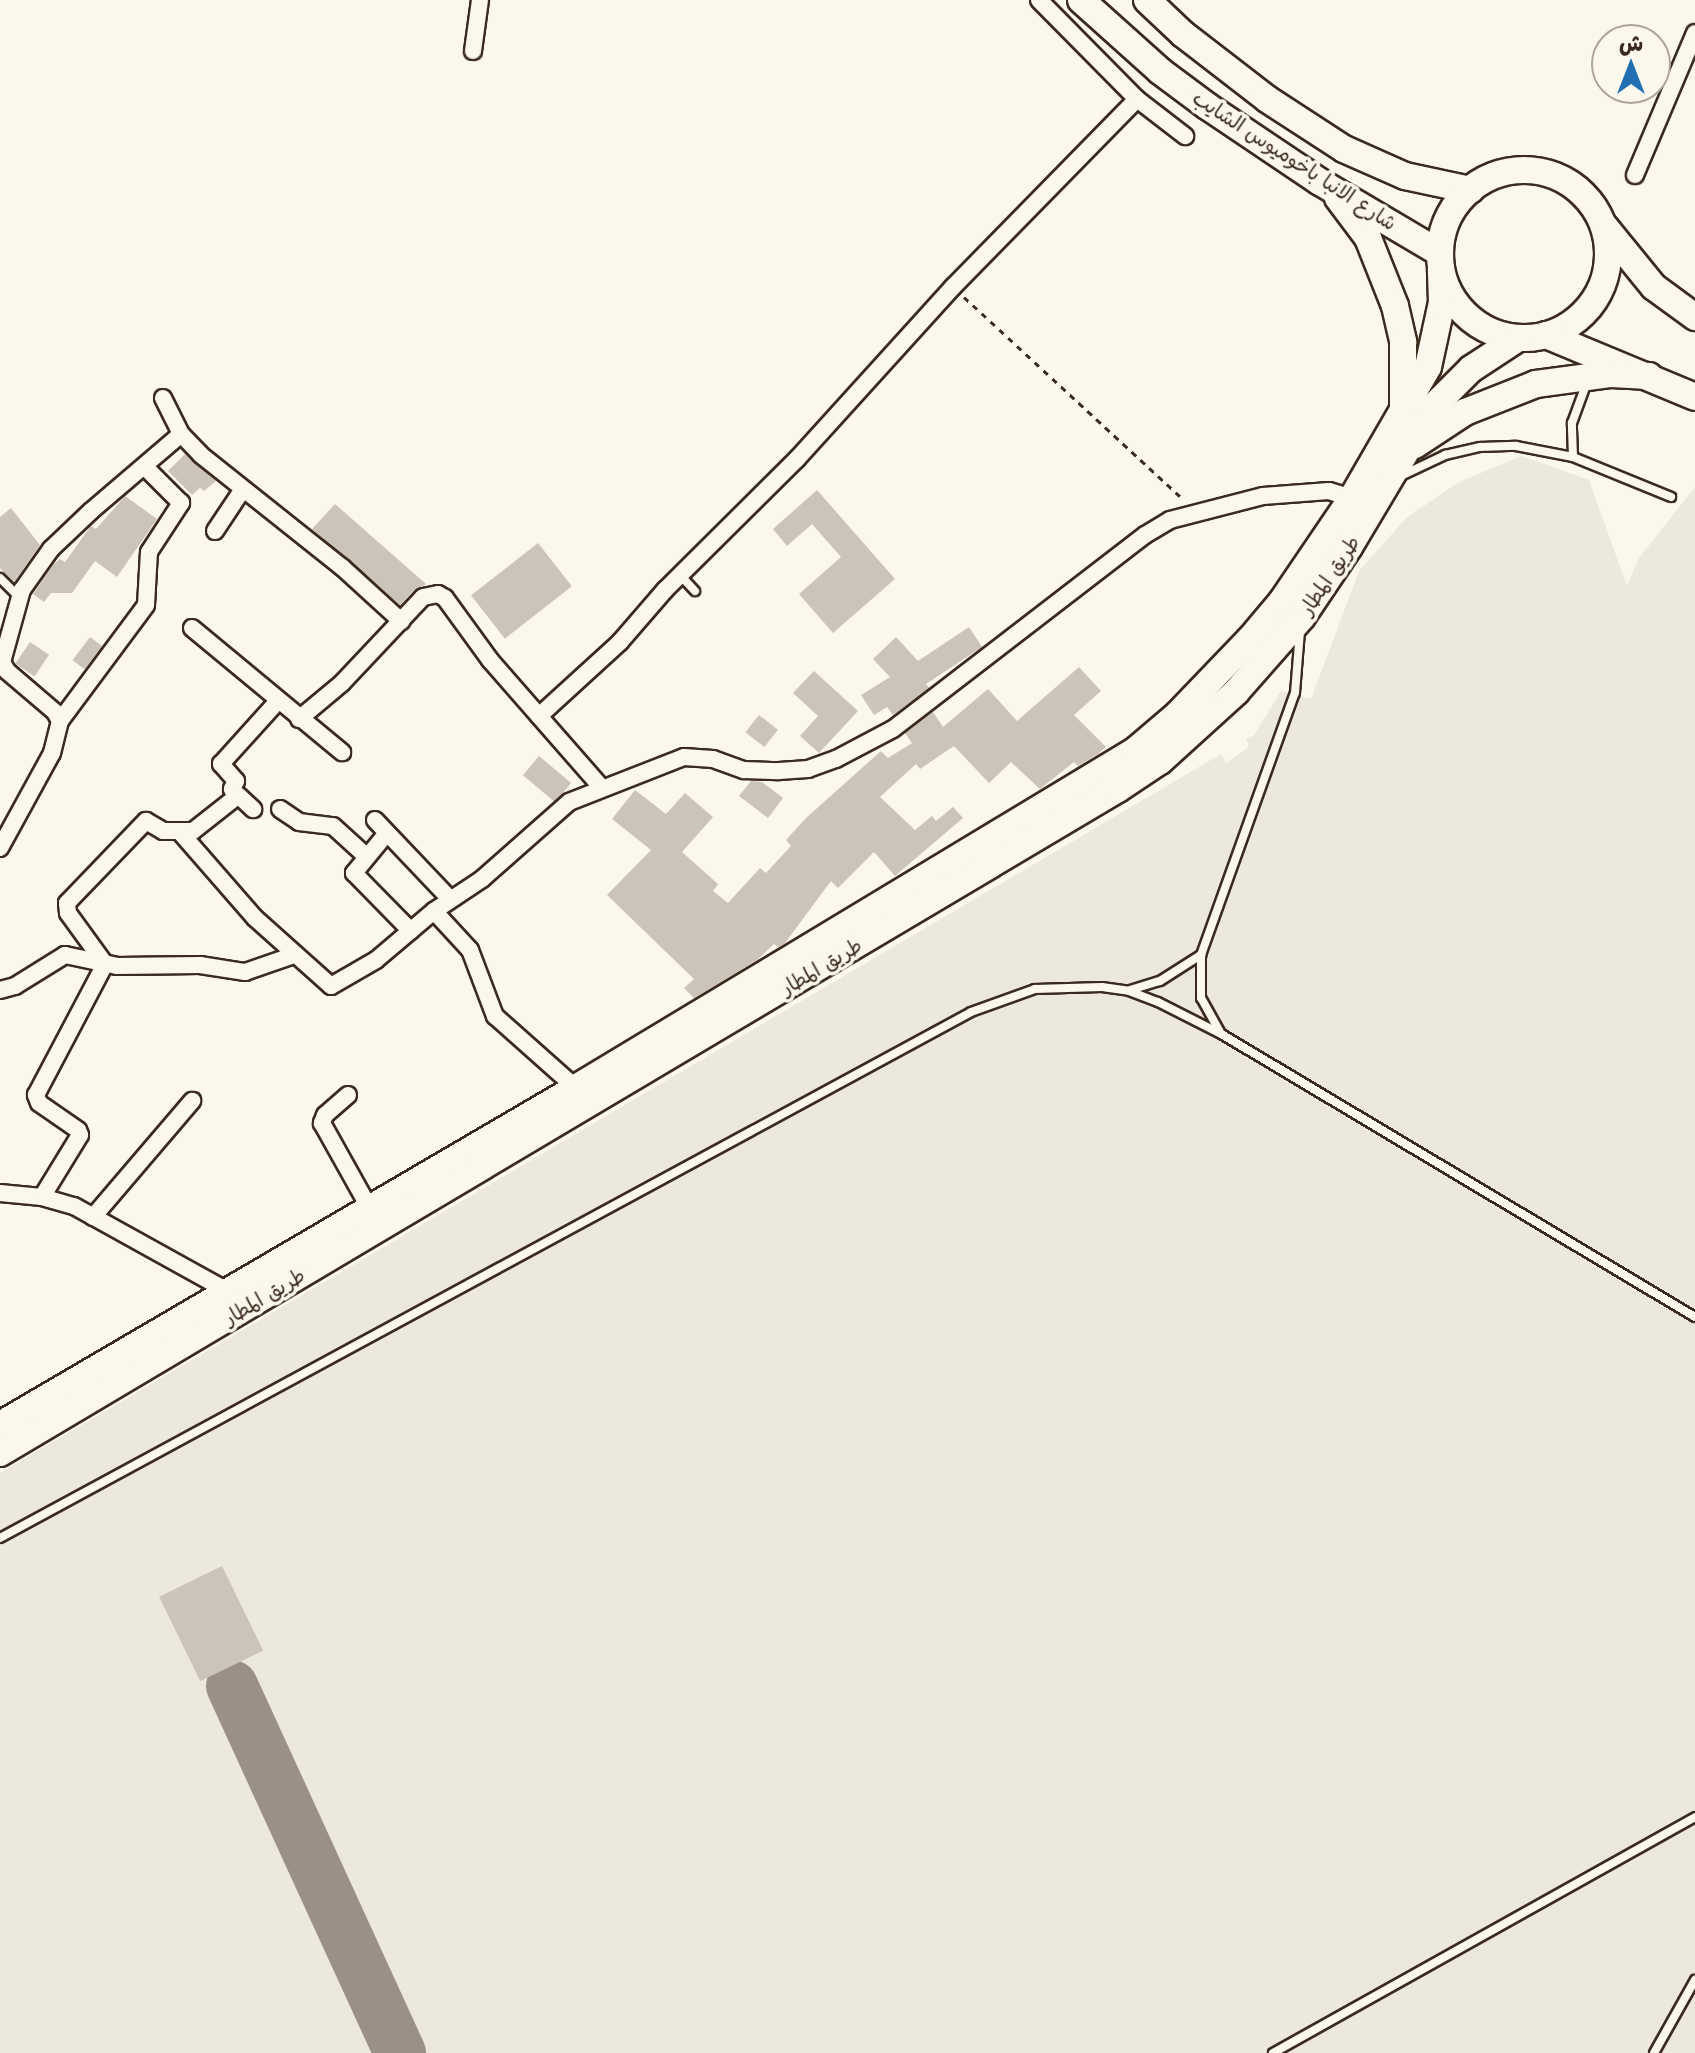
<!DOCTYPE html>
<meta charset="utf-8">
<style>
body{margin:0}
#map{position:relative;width:1695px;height:2053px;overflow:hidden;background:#fbf7ec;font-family:"Playpen Sans","Playpen Sans Arabic",sans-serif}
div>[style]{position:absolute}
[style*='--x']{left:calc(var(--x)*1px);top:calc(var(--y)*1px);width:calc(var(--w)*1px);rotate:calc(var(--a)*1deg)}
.built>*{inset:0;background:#ede8dd}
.taxiway>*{height:52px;margin:-26px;padding:0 26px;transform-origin:26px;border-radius:26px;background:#9b9085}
.building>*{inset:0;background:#ccc4b9;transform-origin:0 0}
.path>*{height:3px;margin-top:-1.5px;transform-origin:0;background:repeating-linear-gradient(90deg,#3b2a1e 0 6px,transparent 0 12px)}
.roads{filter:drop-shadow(2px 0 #3b2a1e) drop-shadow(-2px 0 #3b2a1e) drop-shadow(0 2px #3b2a1e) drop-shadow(0 -2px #3b2a1e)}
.lane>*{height:8px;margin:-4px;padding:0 4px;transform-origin:4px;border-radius:4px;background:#fbf7ec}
.street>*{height:16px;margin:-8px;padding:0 8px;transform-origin:8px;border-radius:8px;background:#fbf7ec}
.primary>*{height:26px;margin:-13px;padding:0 13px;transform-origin:13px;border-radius:13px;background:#fbf7ec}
.primary>.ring{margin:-13px;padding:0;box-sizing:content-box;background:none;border:26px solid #fbf7ec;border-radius:50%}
span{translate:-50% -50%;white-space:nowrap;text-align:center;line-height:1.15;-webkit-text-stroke:7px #fbf7ec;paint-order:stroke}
.street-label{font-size:20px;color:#3b2a1e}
.north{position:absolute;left:1591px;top:24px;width:80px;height:80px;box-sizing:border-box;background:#fbf7ec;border:2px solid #aea59a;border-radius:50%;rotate:0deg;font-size:22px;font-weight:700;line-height:32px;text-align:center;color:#3b2a1e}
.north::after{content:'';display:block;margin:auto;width:28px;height:36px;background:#1f6fb2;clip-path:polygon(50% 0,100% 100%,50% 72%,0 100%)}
</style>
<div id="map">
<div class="built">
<div style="clip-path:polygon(1522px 456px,1589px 480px,1627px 586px,1639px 558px,1695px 487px,1695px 2053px,0 2053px,0 1473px,1221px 754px,1226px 763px,1249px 747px,1246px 739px,1254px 735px,1281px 691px,1311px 699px,1359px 571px,1406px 518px,1459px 482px)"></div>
</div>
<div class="taxiway">
<div style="--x:232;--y:1686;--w:404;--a:65.4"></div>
</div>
<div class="building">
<div style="clip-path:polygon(185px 454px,216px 481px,204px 491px,200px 488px,192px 495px,168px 471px)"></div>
<div style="clip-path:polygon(817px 490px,895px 579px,833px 633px,799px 594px,841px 557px,812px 524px,787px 546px,773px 529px)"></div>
<div style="clip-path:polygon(125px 496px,157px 519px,117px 577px,95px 561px,72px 593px,51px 593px,44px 602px,33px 594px,54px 564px,60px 559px,65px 562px,91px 526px,96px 529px)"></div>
<div style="clip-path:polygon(335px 504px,426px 584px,425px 585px,415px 589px,400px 605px,312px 529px)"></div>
<div style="clip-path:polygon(11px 508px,40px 545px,14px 582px,0 568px,0 517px)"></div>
<div style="left:538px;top:543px;width:55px;height:85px;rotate:52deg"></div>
<div style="clip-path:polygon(969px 627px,982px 647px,926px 684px,929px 688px,893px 715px,887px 707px,874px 715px,861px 695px,890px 677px,873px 659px,896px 637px,918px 661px)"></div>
<div style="left:90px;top:637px;width:15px;height:29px;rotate:37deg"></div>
<div style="left:30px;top:642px;width:23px;height:26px;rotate:34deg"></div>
<div style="clip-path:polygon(1079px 667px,1101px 691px,1074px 715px,1106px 747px,1098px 754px,1078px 766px,1074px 762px,1040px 789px,1011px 762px,989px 783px,954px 746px,920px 769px,916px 764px,880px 797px,915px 830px,932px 816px,936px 821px,953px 807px,963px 818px,895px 876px,874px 852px,838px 888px,831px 881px,785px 943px,778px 947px,774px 944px,757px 960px,694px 998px,684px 988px,694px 979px,607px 895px,651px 850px,612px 819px,635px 790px,666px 814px,685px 793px,713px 817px,682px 852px,718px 884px,713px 891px,728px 903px,760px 868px,766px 873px,791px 846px,786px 840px,806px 818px,881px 751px,888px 758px,912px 743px,905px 733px,933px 712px,943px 727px,988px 689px,1017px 721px)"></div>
<div style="clip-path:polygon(814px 671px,858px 711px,819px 753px,800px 736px,818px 716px,793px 693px)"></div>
<div style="left:759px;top:715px;width:24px;height:22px;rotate:38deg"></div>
<div style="left:539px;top:756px;width:42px;height:25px;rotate:40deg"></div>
<div style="clip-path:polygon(751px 781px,762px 782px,783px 798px,768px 818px,739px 796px)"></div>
<div style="left:222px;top:1566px;width:94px;height:70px;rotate:64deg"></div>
</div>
<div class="path">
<div style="--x:964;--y:297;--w:297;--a:42.7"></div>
</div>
<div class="roads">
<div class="lane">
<div style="--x:1573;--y:457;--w:34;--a:-92"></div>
<div style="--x:1572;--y:423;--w:40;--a:-69.8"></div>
<div style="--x:1403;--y:475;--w:47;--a:-25.5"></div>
<div style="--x:1445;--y:455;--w:36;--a:-13"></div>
<div style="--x:1480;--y:447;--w:36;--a:-2"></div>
<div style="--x:1516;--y:446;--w:58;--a:10.9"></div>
<div style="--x:1573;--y:457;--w:106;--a:22.2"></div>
<div style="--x:680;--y:575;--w:22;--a:47"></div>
<div style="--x:0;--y:578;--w:27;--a:45"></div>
<div style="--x:1130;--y:990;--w:31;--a:-17"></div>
<div style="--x:1160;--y:981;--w:49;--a:-32.4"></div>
<div style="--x:1220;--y:1032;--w:39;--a:-119"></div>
<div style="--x:1201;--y:998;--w:43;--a:-90"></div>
<div style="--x:1201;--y:955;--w:278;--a:-70.3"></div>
<div style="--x:1295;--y:693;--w:62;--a:-85.4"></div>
<div style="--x:0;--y:1538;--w:1104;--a:-28.44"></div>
<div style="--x:971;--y:1012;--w:68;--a:-19.8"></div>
<div style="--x:1035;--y:989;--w:67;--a:-1.7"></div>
<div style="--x:1102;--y:987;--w:27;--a:8"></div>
<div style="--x:1129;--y:991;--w:31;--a:21"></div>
<div style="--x:1158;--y:1002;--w:73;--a:26.9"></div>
<div style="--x:1223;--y:1035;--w:550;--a:30.86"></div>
<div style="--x:1273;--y:2053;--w:484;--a:-29.2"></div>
<div style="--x:1654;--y:2053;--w:84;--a:-60.7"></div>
</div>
<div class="street">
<div style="--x:1039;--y:0;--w:139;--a:45.3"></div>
<div style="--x:1137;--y:99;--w:61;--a:37.6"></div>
<div style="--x:473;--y:51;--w:51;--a:-82.2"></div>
<div style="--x:1635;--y:175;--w:154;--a:-67.1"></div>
<div style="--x:163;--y:398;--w:40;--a:63.4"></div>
<div style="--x:181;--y:434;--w:29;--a:46"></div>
<div style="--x:201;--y:455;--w:181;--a:38.5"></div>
<div style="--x:343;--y:568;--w:79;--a:42.4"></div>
<div style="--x:215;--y:531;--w:50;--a:-56.3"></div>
<div style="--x:192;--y:628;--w:195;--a:39.6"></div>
<div style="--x:539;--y:716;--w:110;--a:-42.4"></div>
<div style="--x:620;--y:642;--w:69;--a:-49.1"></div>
<div style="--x:665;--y:590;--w:186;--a:-44.8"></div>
<div style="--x:797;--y:459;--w:232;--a:-47.8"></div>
<div style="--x:953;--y:287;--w:263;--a:-45.6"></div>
<div style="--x:299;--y:719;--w:56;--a:-39.9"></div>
<div style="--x:342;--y:683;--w:118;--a:-46.7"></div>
<div style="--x:423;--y:597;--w:15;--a:-11"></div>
<div style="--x:438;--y:594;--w:8;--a:30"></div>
<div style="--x:445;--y:598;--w:77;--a:54"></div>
<div style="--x:490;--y:660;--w:170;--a:48.8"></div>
<div style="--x:60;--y:721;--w:144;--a:-53.4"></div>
<div style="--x:146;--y:605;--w:53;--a:-86.8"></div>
<div style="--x:149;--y:552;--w:59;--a:-56.9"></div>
<div style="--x:181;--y:503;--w:52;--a:-135"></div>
<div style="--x:238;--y:795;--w:21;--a:43"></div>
<div style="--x:280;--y:809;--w:23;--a:34"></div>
<div style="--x:299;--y:822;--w:34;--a:7"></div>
<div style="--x:333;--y:826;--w:45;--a:42.3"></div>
<div style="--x:375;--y:820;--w:109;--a:46.5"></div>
<div style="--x:180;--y:832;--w:114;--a:48.9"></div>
<div style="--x:255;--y:918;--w:102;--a:41.8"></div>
<div style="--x:331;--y:986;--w:52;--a:-30"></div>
<div style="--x:376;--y:960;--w:76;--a:-40.2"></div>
<div style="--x:434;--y:911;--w:58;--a:-33.7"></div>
<div style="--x:482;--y:879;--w:116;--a:-41.5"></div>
<div style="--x:569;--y:802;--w:123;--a:-21.4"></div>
<div style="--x:684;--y:757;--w:29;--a:4"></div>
<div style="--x:713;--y:759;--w:33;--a:20"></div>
<div style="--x:744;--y:770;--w:35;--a:2"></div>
<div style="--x:779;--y:771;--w:29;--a:-4"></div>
<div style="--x:808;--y:769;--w:30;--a:-20"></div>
<div style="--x:836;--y:759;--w:64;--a:-27.8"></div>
<div style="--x:893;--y:729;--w:318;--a:-37.6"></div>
<div style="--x:1145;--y:535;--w:29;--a:-31"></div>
<div style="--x:1170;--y:520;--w:96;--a:-14.5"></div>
<div style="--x:1263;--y:496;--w:66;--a:-4.3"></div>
<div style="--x:1329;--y:491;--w:24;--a:17"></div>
<div style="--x:387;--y:833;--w:52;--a:129.5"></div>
<div style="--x:354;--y:873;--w:81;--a:45.5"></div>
<div style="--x:0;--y:848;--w:108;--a:-61.3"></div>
<div style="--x:52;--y:753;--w:33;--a:-76"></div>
<div style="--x:60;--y:721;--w:10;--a:-119"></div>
<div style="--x:55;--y:712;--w:63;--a:-139.5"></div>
<div style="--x:7;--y:671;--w:10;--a:-119"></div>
<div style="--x:2;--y:662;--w:75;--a:-74.5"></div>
<div style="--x:22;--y:590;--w:50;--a:-54.7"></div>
<div style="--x:51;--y:549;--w:55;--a:-43.5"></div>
<div style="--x:91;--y:511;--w:118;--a:-40.5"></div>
<div style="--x:434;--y:911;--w:53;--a:47.3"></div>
<div style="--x:470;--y:950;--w:71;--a:69.3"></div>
<div style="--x:495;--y:1016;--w:108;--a:41.6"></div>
<div style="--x:0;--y:990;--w:16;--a:-15"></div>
<div style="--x:15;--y:986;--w:59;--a:-31.8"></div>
<div style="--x:65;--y:955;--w:53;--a:11.9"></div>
<div style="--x:117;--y:966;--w:83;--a:-0.7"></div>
<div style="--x:200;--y:965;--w:46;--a:8.8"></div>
<div style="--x:245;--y:972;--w:52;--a:-19.1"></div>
<div style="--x:348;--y:1095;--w:30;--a:139"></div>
<div style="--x:325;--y:1115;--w:9;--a:111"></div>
<div style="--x:322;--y:1123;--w:98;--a:60.8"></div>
<div style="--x:0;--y:1193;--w:42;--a:5.4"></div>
<div style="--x:42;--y:1197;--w:33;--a:16"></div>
<div style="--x:74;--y:1206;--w:177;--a:29"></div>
<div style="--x:42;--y:1197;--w:73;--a:-58.5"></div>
<div style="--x:80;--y:1135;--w:5;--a:-112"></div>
<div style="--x:78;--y:1130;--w:47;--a:-145.3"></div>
<div style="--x:39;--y:1103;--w:9;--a:-111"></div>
<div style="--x:36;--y:1095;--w:148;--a:-62.2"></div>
<div style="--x:105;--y:964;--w:63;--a:-126"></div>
<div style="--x:68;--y:913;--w:10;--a:-96"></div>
<div style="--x:67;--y:903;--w:114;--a:-46.1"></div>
<div style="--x:146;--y:821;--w:20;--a:30"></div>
<div style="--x:163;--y:831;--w:30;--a:0"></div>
<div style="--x:193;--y:831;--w:55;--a:-38.3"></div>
<div style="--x:236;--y:797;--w:9;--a:-117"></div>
<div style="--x:232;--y:789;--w:9;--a:-63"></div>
<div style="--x:236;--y:781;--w:23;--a:-131"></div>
<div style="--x:221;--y:764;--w:85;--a:-47.9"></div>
<div style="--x:93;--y:1217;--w:153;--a:-49.5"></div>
</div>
<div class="primary">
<div style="--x:1081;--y:0;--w:106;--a:41.9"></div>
<div style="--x:1160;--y:71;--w:59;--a:36.7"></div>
<div style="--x:1207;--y:106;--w:136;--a:33.9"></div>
<div style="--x:1320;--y:182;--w:139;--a:30.6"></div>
<div style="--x:1147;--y:0;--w:50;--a:43.4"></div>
<div style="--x:1183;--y:34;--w:106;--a:37.7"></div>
<div style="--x:1267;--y:99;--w:92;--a:33"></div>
<div style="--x:1344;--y:149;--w:67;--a:23.9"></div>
<div style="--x:1405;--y:176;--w:67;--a:12"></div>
<div class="ring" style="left:1440px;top:170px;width:142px;height:142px"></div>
<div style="--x:1338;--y:198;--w:50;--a:53.1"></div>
<div style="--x:1368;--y:238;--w:73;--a:68.3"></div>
<div style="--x:1395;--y:306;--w:37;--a:77"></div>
<div style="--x:1403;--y:342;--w:68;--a:90"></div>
<div style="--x:1605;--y:227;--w:77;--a:50.8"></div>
<div style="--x:1654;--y:287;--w:51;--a:36.2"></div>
<div style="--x:1546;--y:335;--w:161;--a:22.6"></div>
<div style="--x:1415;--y:445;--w:60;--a:-33.4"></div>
<div style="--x:1465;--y:412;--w:76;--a:-21.5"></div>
<div style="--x:1536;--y:384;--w:76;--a:-7.6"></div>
<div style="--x:1611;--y:374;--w:38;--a:3"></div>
<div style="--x:0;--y:1425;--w:667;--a:-30.33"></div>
<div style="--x:576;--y:1088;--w:654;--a:-31.11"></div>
<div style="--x:1136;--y:750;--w:54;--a:-40.5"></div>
<div style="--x:1177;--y:715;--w:105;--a:-46.2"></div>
<div style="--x:1250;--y:639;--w:50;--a:-49.9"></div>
<div style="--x:1282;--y:601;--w:125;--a:-55.8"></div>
<div style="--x:1352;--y:498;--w:151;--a:-59.9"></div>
<div style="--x:1428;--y:367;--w:66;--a:-77.8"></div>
<div style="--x:1442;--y:302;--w:33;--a:-92"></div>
<div style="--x:0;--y:1453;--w:1300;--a:-30.71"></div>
<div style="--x:1118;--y:789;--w:50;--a:-33.7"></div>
<div style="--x:1160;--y:761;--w:103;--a:-42.2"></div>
<div style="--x:1236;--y:692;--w:100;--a:-48.7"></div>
<div style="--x:1302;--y:617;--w:84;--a:-56.1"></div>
<div style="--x:1349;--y:547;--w:162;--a:-59.2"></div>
<div style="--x:1432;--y:408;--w:55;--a:-45"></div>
<div style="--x:1471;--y:369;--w:55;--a:-33.1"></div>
</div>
</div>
<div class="street-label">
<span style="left:1295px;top:160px;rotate:33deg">شارع الانبا باخوميوس الشايب</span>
<span style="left:1329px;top:575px;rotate:-56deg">طريق المطار</span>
<span style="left:821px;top:966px;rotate:-31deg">طريق المطار</span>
<span style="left:264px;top:1296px;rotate:-31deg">طريق المطار</span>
</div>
<div class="north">ش</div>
</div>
